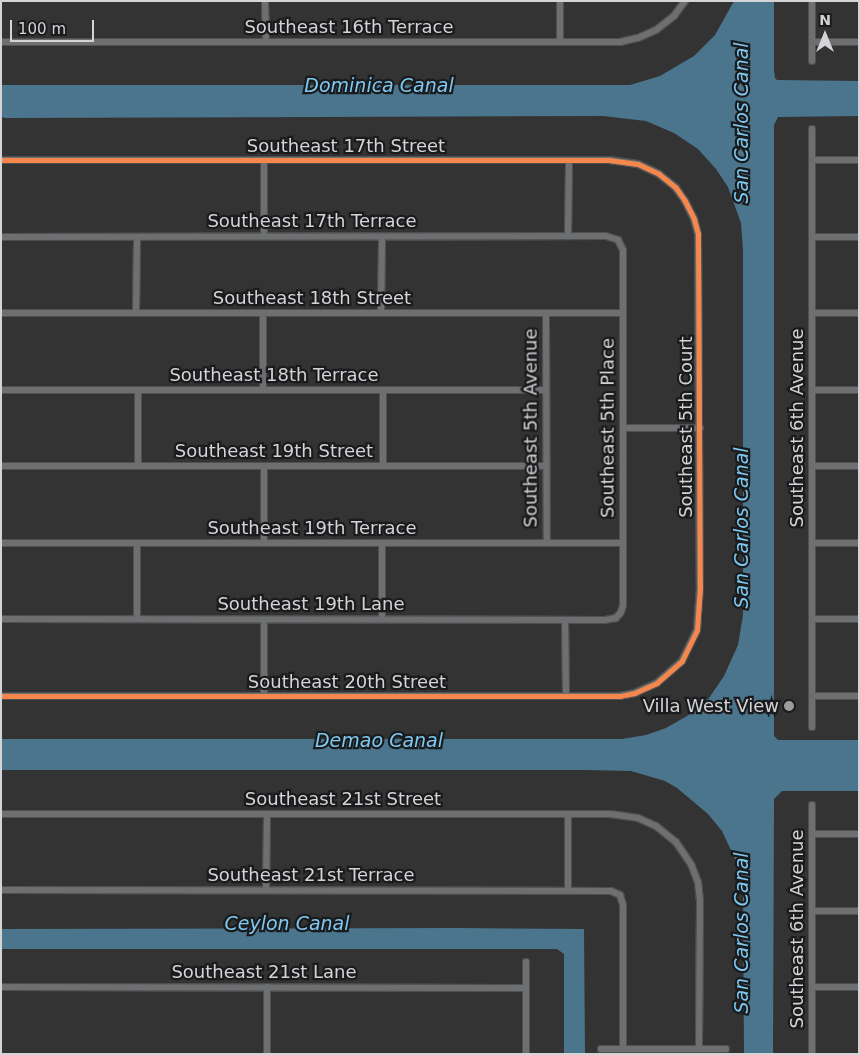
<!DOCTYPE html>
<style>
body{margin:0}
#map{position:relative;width:860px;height:1055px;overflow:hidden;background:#333334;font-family:"DejaVu Sans",sans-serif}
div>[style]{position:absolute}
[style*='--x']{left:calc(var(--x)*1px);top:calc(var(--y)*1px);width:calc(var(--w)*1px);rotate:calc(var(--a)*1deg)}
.water>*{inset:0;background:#4b758c}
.roads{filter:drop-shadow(1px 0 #505051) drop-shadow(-1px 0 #505051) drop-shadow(0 1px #505051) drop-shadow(0 -1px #505051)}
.street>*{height:6px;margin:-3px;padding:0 3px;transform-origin:3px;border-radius:3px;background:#6e6f70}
.cycleway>*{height:5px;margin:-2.5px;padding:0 2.5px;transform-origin:2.5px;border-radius:2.5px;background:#f5874c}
.dots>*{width:14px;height:14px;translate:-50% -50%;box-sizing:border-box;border:2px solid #1a1b1c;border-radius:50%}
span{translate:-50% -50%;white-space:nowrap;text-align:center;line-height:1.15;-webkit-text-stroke:4.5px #1a1b1c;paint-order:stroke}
.street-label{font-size:18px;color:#d4d4d6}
.poi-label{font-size:18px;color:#d4d4d6}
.right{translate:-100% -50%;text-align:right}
.water-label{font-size:19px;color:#7ec8f2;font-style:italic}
.frame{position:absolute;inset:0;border:2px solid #d4d4d6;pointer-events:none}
.north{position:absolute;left:800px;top:10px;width:50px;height:50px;-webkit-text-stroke:4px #1a1b1c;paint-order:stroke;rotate:0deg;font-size:14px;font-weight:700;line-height:20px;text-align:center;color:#d4d4d6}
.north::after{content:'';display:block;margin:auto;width:18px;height:22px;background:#d4d4d6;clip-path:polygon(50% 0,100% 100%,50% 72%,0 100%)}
.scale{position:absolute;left:10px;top:20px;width:84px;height:22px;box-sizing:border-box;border:2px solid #d4d4d6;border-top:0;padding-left:6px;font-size:15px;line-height:18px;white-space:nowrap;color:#d4d4d6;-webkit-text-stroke:4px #1a1b1c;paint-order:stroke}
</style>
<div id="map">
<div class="water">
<div style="clip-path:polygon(734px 1px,774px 1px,774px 70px,775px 78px,777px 80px,859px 81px,859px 116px,778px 117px,774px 125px,774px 736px,778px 740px,859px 740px,859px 791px,782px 791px,774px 799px,773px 1054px,744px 1054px,743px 897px,736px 861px,722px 831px,708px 814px,677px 788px,665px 781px,631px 771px,588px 770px,1px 770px,1px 739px,622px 739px,646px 735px,666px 728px,687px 716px,709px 698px,724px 676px,738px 645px,743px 615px,743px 250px,741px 223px,728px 187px,716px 169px,698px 149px,674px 133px,646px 121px,603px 116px,6px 118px,1px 117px,1px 85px,630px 85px,660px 76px,694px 56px,715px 35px)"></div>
<div style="clip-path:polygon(459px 928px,584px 929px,585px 1054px,564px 1054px,564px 954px,557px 949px,1px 949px,1px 929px)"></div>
</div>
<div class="roads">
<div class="street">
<div style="--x:265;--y:1;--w:41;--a:88.6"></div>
<div style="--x:812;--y:1;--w:60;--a:90"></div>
<div style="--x:1;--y:42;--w:619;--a:0"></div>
<div style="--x:620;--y:42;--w:18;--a:-13"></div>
<div style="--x:638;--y:38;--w:20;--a:-24"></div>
<div style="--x:656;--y:30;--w:23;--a:-38"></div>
<div style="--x:674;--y:16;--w:19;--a:-54"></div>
<div style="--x:560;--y:42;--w:41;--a:-90"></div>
<div style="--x:812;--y:42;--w:47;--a:0"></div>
<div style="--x:1;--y:160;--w:608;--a:0"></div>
<div style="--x:609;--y:160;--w:29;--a:8"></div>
<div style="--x:638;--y:164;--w:23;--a:25"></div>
<div style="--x:659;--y:174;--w:22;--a:39"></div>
<div style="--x:676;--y:188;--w:16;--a:55"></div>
<div style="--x:685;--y:201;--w:20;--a:63"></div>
<div style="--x:694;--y:219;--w:16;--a:75"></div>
<div style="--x:698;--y:234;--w:353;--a:89.7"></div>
<div style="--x:700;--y:587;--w:43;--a:94"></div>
<div style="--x:697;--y:630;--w:34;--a:116"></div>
<div style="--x:682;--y:661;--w:33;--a:139"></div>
<div style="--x:657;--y:683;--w:24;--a:156"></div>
<div style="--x:635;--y:693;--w:15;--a:169"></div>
<div style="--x:620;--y:696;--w:619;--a:180"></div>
<div style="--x:813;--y:160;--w:46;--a:0"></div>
<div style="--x:264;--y:236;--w:76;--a:-90"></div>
<div style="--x:568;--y:236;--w:76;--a:-89.2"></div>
<div style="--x:1;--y:237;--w:605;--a:-0.09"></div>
<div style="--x:606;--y:236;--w:13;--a:18"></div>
<div style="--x:618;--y:240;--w:11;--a:63"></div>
<div style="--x:623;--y:250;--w:355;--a:90"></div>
<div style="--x:623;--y:605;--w:7;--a:106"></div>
<div style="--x:621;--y:612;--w:8;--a:130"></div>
<div style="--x:616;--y:618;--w:11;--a:170"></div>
<div style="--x:605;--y:620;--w:604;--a:-179.91"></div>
<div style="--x:812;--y:237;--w:47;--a:0"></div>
<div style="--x:1;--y:313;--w:622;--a:0"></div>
<div style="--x:136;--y:313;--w:76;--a:-89.2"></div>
<div style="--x:381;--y:313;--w:76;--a:-89.2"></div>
<div style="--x:546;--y:313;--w:230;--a:89.8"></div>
<div style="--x:812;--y:313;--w:47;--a:0"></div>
<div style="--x:1;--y:390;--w:545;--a:0"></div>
<div style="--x:263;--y:390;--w:77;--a:-90"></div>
<div style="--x:383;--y:390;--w:76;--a:90"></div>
<div style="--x:812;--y:390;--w:47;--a:0"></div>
<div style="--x:623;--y:428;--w:77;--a:0"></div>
<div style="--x:1;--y:466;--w:545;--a:0"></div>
<div style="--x:138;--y:466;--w:76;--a:-90"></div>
<div style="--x:264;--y:466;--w:76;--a:90"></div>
<div style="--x:812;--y:466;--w:47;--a:0"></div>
<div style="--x:1;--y:543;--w:622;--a:0"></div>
<div style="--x:382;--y:543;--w:76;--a:90"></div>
<div style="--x:812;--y:543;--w:47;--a:0"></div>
<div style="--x:137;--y:619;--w:76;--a:-90"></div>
<div style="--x:812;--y:619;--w:47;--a:0"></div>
<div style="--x:565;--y:620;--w:76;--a:89.2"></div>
<div style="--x:264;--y:696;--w:76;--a:-90"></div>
<div style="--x:812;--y:696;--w:47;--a:0"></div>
<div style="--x:812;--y:727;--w:598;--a:-90"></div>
<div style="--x:1;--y:814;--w:609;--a:0"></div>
<div style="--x:610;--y:814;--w:28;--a:8"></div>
<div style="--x:638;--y:818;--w:20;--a:24"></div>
<div style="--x:656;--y:826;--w:26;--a:39"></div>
<div style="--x:676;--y:842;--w:27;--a:56"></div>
<div style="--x:691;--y:864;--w:19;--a:69"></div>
<div style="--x:698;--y:882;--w:19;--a:84"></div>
<div style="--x:700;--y:901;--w:147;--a:90.4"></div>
<div style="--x:812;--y:834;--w:47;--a:0"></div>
<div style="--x:1;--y:890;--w:610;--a:0.09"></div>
<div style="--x:611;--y:891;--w:10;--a:24"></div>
<div style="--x:620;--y:895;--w:10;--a:73"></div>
<div style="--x:623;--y:905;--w:144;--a:90"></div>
<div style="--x:266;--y:890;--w:76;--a:-89.2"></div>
<div style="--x:568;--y:890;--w:76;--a:-90"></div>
<div style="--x:812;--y:911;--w:47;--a:0"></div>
<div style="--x:526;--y:962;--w:92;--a:90"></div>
<div style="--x:1;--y:987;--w:525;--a:0.11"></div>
<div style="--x:267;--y:987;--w:67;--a:90"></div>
<div style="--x:812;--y:987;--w:47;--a:0"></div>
<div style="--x:601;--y:1049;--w:125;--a:0"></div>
<div style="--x:812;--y:1054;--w:249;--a:-90"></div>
</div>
</div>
<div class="cycleway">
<div style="--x:1;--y:160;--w:608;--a:0"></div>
<div style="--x:609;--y:160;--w:29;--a:8"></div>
<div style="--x:638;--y:164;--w:23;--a:25"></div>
<div style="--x:659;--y:174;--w:22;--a:39"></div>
<div style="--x:676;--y:188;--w:16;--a:55"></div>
<div style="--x:685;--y:201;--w:20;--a:63"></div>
<div style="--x:694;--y:219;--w:16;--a:75"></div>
<div style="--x:698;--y:234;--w:353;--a:89.7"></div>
<div style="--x:700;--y:587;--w:43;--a:94"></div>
<div style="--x:697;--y:630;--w:34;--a:116"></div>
<div style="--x:682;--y:661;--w:33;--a:139"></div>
<div style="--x:657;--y:683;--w:24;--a:156"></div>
<div style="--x:635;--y:693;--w:15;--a:169"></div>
<div style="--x:620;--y:696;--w:619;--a:180"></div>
</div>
<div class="dots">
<div style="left:789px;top:706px;background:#9c9c9d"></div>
</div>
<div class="street-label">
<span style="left:349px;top:27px">Southeast 16th Terrace</span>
<span style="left:346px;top:146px">Southeast 17th Street</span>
<span style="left:312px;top:221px">Southeast 17th Terrace</span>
<span style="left:312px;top:298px">Southeast 18th Street</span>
<span style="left:274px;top:375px">Southeast 18th Terrace</span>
<span style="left:686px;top:427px;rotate:-90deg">Southeast 5th Court</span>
<span style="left:531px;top:428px;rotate:-90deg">Southeast 5th Avenue</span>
<span style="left:608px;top:428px;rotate:-90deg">Southeast 5th Place</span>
<span style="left:797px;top:428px;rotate:-90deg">Southeast 6th Avenue</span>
<span style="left:274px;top:451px">Southeast 19th Street</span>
<span style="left:312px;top:528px">Southeast 19th Terrace</span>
<span style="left:311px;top:604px">Southeast 19th Lane</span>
<span style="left:347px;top:682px">Southeast 20th Street</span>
<span style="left:343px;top:799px">Southeast 21st Street</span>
<span style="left:311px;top:875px">Southeast 21st Terrace</span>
<span style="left:797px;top:929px;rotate:-90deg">Southeast 6th Avenue</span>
<span style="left:264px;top:972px">Southeast 21st Lane</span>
</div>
<div class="poi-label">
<span class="right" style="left:779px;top:706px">Villa West View</span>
</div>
<div class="water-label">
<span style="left:379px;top:86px">Dominica Canal</span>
<span style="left:742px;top:123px;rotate:-90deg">San Carlos Canal</span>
<span style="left:742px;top:528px;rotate:-90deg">San Carlos Canal</span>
<span style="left:379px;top:741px">Demao Canal</span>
<span style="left:287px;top:924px">Ceylon Canal</span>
<span style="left:742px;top:933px;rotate:-90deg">San Carlos Canal</span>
</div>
<div class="frame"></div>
<div class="north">N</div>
<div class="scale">100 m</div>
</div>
